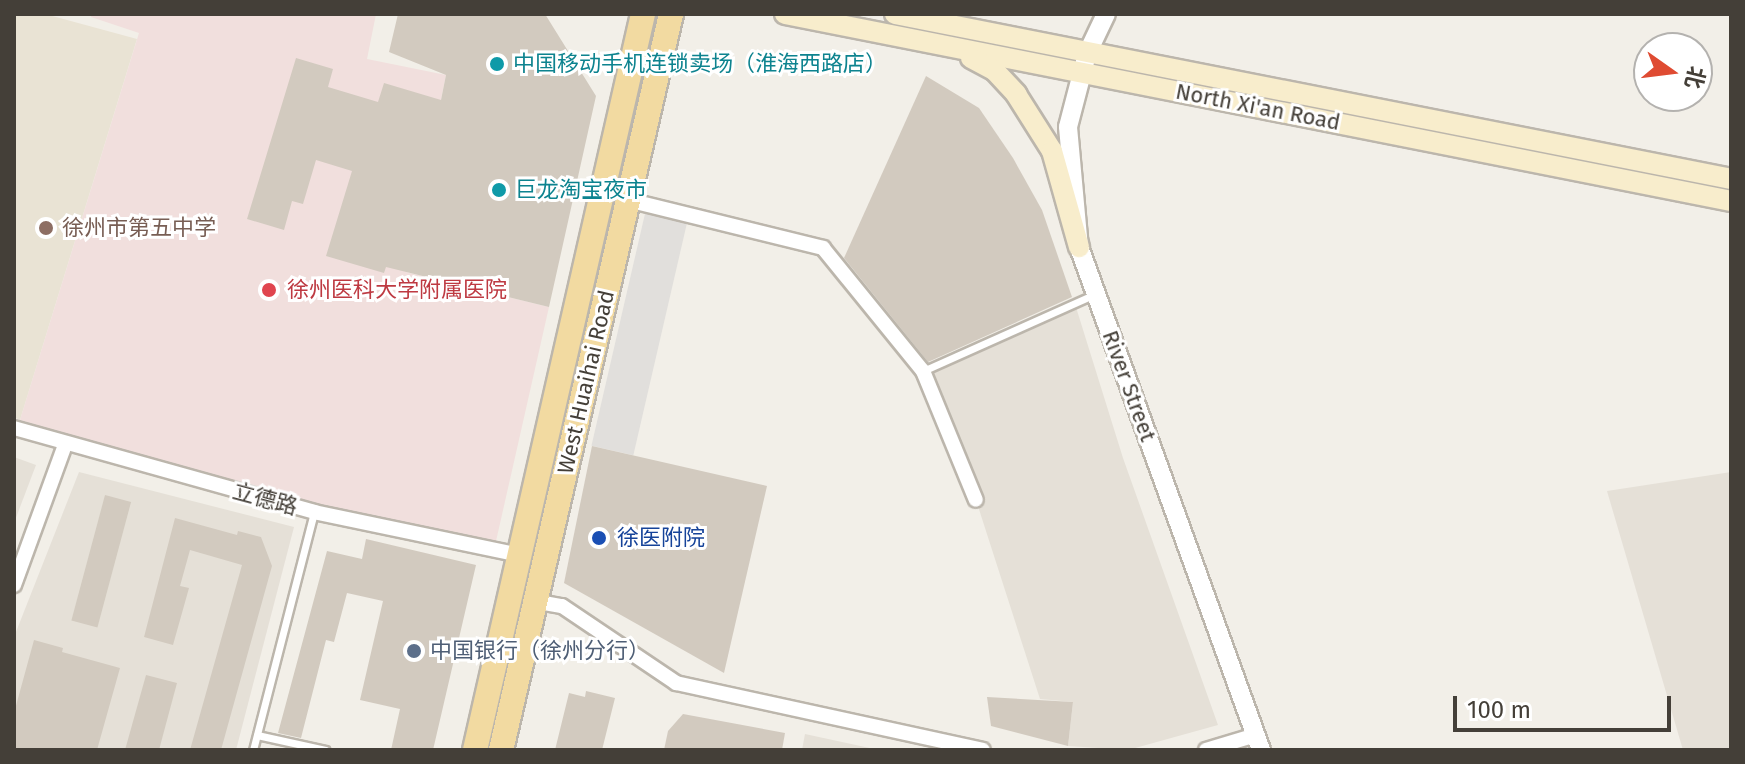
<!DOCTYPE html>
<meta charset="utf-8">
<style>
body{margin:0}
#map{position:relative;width:1745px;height:764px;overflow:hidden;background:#f2efe8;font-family:"Fira Sans","Noto Sans SC",sans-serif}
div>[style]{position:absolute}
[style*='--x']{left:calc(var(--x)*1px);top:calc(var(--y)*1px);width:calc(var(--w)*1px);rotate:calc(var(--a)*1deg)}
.residential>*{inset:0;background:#e5e0d7}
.education>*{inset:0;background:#e9e3d4}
.medical>*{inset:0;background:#f1dfdd}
.parking>*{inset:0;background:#e1dfdc;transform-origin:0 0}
.building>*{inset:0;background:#d2cabf;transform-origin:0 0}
.roads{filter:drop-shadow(2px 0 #bcb6ac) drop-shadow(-2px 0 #bcb6ac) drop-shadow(0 2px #bcb6ac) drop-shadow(0 -2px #bcb6ac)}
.service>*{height:7px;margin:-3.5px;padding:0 3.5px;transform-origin:3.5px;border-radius:3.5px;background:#fff}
.minor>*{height:14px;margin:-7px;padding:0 7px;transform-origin:7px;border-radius:7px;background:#fff}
.tertiary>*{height:18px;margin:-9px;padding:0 9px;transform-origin:9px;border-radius:9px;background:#fff}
.secondary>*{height:20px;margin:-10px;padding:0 10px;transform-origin:10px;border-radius:10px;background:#f8edcc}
.primary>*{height:24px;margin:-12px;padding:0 12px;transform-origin:12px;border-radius:12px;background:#f2daa1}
.dots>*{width:22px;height:22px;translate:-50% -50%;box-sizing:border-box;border:4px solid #fff;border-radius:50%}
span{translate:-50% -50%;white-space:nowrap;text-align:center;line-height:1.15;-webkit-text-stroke:6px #fff;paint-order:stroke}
.culture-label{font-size:22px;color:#0d838f}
.left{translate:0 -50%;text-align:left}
.street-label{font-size:22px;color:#443f38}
.education-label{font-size:22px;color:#785e54}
.health-label{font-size:22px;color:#be3a42}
.transit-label{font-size:22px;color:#164399}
.service-label{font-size:22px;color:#4e5e75}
.frame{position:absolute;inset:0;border:16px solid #443f38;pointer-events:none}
.north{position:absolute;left:1633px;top:32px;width:80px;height:80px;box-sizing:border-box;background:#fff;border:2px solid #b4b2af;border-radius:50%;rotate:104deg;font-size:22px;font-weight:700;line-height:32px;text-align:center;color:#443f38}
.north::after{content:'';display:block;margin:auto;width:28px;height:36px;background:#df4b32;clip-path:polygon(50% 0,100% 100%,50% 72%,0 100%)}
.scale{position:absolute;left:1453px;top:696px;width:218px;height:36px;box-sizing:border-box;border:4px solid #443f38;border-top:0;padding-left:10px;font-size:24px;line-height:28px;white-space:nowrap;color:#443f38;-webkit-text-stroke:6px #fff;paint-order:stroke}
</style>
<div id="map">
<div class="residential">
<div style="clip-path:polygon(1075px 304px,1123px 458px,1218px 725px,1128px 750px,1068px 746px,1073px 702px,1040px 699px,976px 500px,923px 371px)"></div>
<div style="clip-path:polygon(14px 457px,36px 465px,14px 523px)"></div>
<div style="clip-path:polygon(79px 472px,294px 527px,236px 750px,14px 750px,14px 637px)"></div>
<div style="clip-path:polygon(1731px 472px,1731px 750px,1683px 750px,1607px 491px)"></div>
<div style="clip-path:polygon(805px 734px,879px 750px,802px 750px)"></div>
</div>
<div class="education">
<div style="clip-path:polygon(14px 14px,45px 14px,137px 39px,20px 420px,14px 417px)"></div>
</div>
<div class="medical">
<div style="clip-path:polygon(92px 14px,376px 14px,367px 59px,446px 75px,406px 272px,549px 307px,494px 550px,314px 512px,20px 420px,139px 33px,91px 17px)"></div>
</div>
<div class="parking">
<div style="left:647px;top:205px;width:43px;height:247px;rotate:13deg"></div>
</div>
<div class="building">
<div style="clip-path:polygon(398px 14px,545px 14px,596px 96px,549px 307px,386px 267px,384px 273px,326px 256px,352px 171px,316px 160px,303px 204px,292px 201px,284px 230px,247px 219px,296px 58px,333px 69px,328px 87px,378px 102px,384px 83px,441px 100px,446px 75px,389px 52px)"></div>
<div style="clip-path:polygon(926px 76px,979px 108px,1013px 158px,1042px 210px,1072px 297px,928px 362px,844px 258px)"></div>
<div style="clip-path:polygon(592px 446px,767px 486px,724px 673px,564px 583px)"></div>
<div style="left:105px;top:495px;width:27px;height:130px;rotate:15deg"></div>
<div style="clip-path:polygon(175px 518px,237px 535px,238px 531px,261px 537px,272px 566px,221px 750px,190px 750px,242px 565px,190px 550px,180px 586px,189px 588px,173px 645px,144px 637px)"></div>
<div style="clip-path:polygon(366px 539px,476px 565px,433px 750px,391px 750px,400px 709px,360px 700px,383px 601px,347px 593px,334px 642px,326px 640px,301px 738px,278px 733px,327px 551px,362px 559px)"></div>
<div style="clip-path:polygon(34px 640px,63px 648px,62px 652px,120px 668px,97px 750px,14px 750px,14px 713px)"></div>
<div style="clip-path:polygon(146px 675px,177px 683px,159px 750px,125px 750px)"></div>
<div style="clip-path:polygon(586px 691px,615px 698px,602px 750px,555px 750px,569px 693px,585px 697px)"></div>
<div style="clip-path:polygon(987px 697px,1073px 702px,1068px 746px,991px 726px)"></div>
<div style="clip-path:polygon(683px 714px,785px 733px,782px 750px,664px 750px,668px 731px)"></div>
</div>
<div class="roads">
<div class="service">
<div style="--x:923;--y:371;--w:186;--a:-24.1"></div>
<div style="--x:257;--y:735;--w:70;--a:12.4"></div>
<div style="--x:253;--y:750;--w:246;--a:-75.6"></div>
</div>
<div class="minor">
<div style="--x:628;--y:200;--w:201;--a:13.8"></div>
<div style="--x:823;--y:248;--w:159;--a:50.9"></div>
<div style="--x:923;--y:371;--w:139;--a:67.7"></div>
<div style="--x:14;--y:428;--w:312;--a:15.6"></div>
<div style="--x:314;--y:512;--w:210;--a:11.8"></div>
<div style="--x:14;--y:585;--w:149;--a:-70"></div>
<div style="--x:533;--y:601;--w:29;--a:10"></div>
<div style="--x:562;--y:606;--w:138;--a:34"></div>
<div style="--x:676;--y:683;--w:314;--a:12.3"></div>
<div style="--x:1206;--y:750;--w:52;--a:-16.7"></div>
</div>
<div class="tertiary">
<div style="--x:1106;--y:14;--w:44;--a:115.4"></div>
<div style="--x:1087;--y:54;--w:75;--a:104.6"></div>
<div style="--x:1068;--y:127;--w:121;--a:84.8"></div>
<div style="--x:1079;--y:247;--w:535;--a:70.11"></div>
</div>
<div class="secondary">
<div style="--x:785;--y:14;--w:964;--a:11.18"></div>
<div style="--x:895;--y:14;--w:852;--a:11.16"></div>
<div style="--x:971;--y:58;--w:26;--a:28"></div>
<div style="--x:994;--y:70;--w:33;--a:47"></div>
<div style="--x:1016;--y:94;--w:67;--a:57.7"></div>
<div style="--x:1052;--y:151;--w:100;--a:74.3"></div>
</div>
<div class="primary">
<div style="--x:475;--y:750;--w:755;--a:-77.14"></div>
<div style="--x:501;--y:750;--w:755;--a:-76.99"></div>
</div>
</div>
<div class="dots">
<div style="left:497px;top:64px;background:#0f9aa8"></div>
<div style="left:499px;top:190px;background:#0f9aa8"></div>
<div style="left:46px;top:228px;background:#8d6e63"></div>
<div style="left:269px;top:290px;background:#e0444e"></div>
<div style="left:599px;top:538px;background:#1a4fb4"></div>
<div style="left:414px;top:651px;background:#5c6f8a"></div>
</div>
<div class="culture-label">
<span class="left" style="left:513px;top:64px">中国移动手机连锁卖场（淮海西路店）</span>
<span class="left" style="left:515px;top:190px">巨龙淘宝夜市</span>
</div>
<div class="street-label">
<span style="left:1258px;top:107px;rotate:11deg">North Xi'an Road</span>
<span style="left:586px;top:382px;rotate:-77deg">West Huaihai Road</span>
<span style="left:1129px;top:386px;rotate:70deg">River Street</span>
<span style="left:265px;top:499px;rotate:15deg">立德路</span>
</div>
<div class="education-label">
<span class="left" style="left:62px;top:228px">徐州市第五中学</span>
</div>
<div class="health-label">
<span class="left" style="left:287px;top:290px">徐州医科大学附属医院</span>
</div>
<div class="transit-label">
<span class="left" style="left:617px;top:538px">徐医附院</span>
</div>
<div class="service-label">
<span class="left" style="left:430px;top:651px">中国银行（徐州分行）</span>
</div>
<div class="frame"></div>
<div class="north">北</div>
<div class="scale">100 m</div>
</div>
